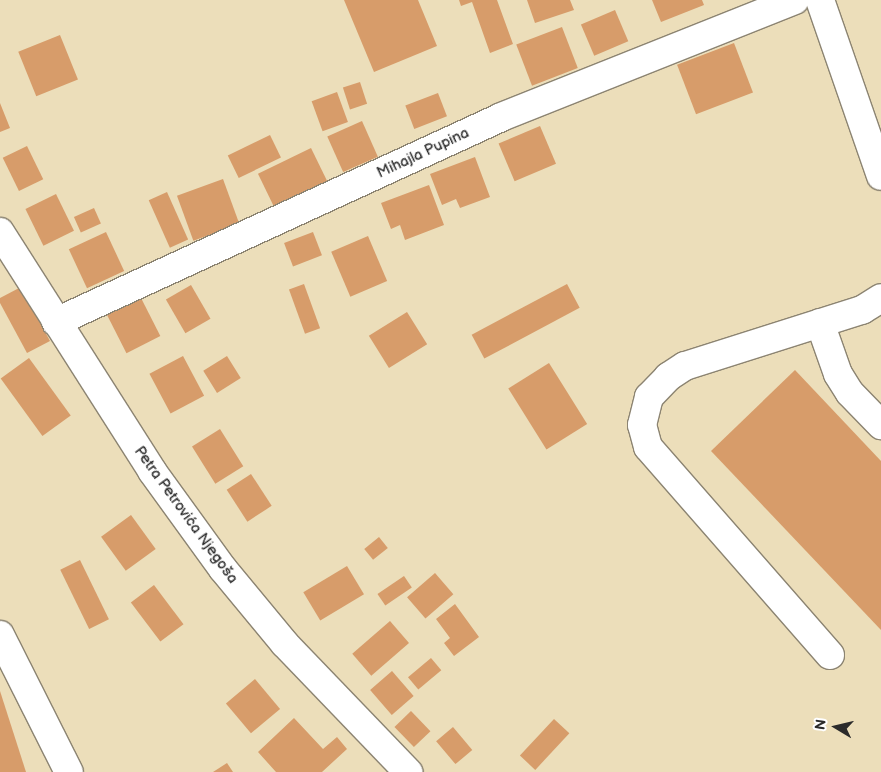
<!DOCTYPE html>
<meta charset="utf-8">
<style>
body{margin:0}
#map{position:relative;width:881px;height:772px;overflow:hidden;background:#ecdeba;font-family:"Balsamiq Sans",sans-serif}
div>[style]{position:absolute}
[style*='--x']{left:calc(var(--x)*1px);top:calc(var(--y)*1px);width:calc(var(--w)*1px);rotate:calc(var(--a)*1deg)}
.building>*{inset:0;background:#d79c6a;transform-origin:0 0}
.roads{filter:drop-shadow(1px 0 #8c8472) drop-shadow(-1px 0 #8c8472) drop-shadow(0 1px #8c8472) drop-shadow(0 -1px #8c8472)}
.minor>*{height:28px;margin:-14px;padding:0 14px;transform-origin:14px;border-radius:14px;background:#fff}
span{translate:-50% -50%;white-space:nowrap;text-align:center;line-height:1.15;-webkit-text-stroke:5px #fff;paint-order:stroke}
.street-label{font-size:15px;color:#2b2b2b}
.north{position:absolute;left:811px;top:702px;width:50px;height:50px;-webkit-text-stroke:4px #fff;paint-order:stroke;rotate:279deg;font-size:14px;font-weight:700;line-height:20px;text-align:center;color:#2b2b2b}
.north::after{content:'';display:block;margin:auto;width:18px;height:22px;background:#2b2b2b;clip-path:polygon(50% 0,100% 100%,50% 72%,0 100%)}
</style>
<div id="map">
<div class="building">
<div style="clip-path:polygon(344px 0,418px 0,437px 46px,374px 72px)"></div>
<div style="clip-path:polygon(459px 0,497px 0,513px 44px,490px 53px,472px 2px,461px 6px)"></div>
<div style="clip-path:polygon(527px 0,570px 0,574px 10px,535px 23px)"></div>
<div style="clip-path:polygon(652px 0,702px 0,704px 5px,661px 22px)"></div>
<div style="left:615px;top:10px;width:34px;height:37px;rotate:67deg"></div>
<div style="left:562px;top:27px;width:44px;height:49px;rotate:69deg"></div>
<div style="left:60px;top:35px;width:48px;height:45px;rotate:68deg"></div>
<div style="left:734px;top:43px;width:53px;height:61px;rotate:69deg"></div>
<div style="left:360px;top:82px;width:23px;height:18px;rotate:72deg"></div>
<div style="left:337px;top:92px;width:32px;height:27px;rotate:70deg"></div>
<div style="left:438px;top:93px;width:25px;height:35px;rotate:69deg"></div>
<div style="clip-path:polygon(0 103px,10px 128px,0 132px)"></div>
<div style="left:362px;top:121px;width:39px;height:38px;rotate:66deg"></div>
<div style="left:540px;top:126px;width:41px;height:45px;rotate:67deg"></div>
<div style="left:270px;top:135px;width:25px;height:47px;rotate:64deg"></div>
<div style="left:27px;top:146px;width:37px;height:27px;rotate:64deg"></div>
<div style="left:311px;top:148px;width:39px;height:59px;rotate:64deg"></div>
<div style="clip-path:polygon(475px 157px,490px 197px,460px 208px,456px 199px,442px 205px,430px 174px)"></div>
<div style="left:223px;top:179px;width:48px;height:49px;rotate:70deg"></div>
<div style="clip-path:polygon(429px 185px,444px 225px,405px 240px,400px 225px,391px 229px,381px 203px)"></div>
<div style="left:167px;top:192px;width:52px;height:20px;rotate:66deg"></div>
<div style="left:56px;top:194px;width:41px;height:34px;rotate:64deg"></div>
<div style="left:94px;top:208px;width:17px;height:22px;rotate:66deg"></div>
<div style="left:106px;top:232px;width:43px;height:41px;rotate:65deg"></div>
<div style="left:313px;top:232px;width:25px;height:31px;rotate:69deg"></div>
<div style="left:368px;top:236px;width:49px;height:40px;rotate:67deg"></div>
<div style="left:304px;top:284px;width:47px;height:16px;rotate:70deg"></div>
<div style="left:567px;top:284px;width:27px;height:108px;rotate:62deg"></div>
<div style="left:191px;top:285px;width:39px;height:29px;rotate:60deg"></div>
<div style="clip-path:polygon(21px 287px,50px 341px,27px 353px,0 303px,0 298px)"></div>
<div style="left:139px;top:294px;width:47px;height:38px;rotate:63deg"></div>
<div style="left:407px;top:312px;width:38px;height:45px;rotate:58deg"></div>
<div style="left:183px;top:356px;width:45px;height:38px;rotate:62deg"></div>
<div style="left:227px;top:356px;width:26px;height:28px;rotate:58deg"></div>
<div style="left:29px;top:358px;width:71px;height:35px;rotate:54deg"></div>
<div style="left:549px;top:363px;width:72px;height:48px;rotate:58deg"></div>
<div style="clip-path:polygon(795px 370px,881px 461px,881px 630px,711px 451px)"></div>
<div style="left:220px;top:429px;width:44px;height:33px;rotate:58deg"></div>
<div style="left:251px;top:474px;width:38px;height:29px;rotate:57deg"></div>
<div style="left:131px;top:515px;width:42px;height:37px;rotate:54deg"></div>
<div style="left:379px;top:537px;width:14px;height:19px;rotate:51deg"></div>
<div style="left:80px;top:560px;width:66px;height:22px;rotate:64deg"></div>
<div style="left:347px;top:566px;width:33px;height:51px;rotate:59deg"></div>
<div style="left:435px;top:573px;width:28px;height:37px;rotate:49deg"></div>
<div style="left:404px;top:576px;width:14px;height:32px;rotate:56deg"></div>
<div style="left:154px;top:585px;width:49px;height:29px;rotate:53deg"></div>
<div style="clip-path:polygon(455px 604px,479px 637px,454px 656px,444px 643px,450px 638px,436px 619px)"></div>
<div style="left:390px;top:621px;width:29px;height:50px;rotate:49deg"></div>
<div style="left:431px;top:658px;width:16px;height:30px;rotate:50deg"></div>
<div style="left:392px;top:671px;width:33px;height:29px;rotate:49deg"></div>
<div style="left:255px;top:679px;width:39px;height:38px;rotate:50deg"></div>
<div style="clip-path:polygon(0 691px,26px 772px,0 772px)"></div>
<div style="left:411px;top:711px;width:28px;height:23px;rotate:46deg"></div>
<div style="clip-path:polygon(294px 718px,323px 749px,337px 737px,347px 749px,322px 772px,276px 772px,258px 752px)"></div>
<div style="left:554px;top:719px;width:21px;height:50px;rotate:43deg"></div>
<div style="left:453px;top:727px;width:30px;height:22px;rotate:50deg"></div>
<div style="clip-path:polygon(227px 763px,233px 772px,213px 772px)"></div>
</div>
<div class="roads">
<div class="minor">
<div style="--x:820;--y:0;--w:186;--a:70.9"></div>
<div style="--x:0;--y:232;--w:283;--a:57.5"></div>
<div style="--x:152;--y:471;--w:121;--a:54.1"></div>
<div style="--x:223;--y:569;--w:97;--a:50.4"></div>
<div style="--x:285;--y:644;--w:178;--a:46.1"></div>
<div style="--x:56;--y:322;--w:490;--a:-24.7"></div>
<div style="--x:501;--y:117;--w:316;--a:-21.7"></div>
<div style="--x:820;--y:323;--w:54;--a:70.6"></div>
<div style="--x:838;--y:374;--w:22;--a:58"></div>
<div style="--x:850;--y:393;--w:45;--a:45.9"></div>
<div style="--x:0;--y:635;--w:153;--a:63.3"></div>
<div style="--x:830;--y:655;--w:276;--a:-131.2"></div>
<div style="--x:648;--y:447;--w:23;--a:-105"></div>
<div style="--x:642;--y:425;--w:29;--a:-76"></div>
<div style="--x:649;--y:397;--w:28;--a:-46"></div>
<div style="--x:668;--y:377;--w:20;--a:-33"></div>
<div style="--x:685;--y:366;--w:186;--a:-17.6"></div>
<div style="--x:862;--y:310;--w:22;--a:-32"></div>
</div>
</div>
<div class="street-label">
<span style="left:423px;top:153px;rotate:-25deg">Mihajla Pupina</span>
<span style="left:186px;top:515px;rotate:54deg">Petra Petrovića Njegoša</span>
</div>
<div class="north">N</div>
</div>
